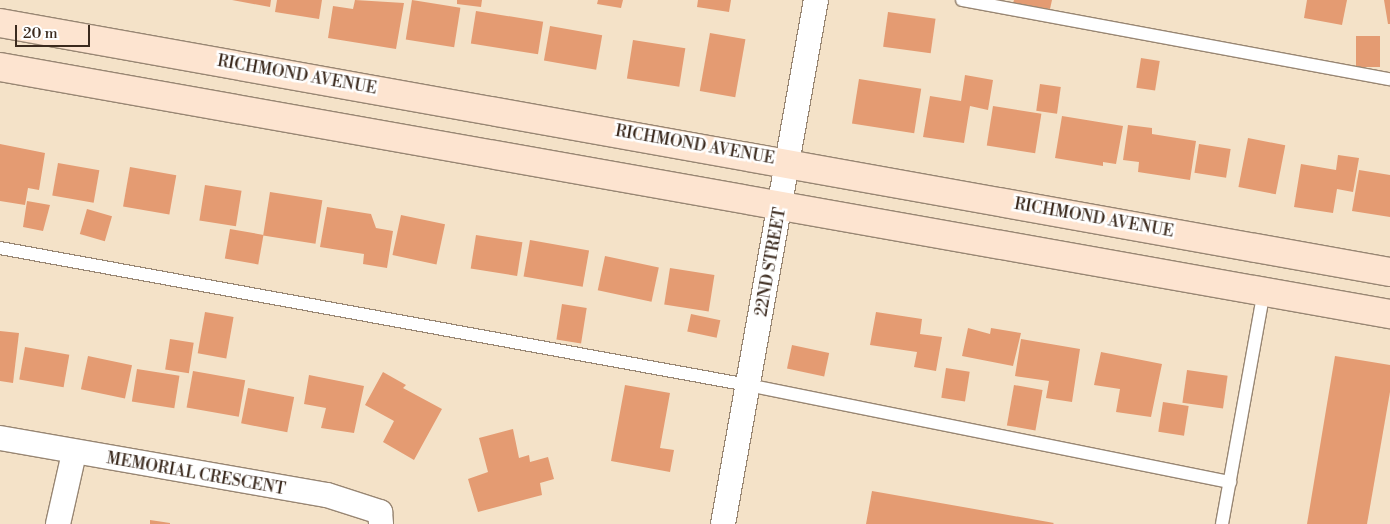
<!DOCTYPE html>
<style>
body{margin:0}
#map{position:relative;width:1390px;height:524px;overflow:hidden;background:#f4e2c8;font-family:"Libre Bodoni",serif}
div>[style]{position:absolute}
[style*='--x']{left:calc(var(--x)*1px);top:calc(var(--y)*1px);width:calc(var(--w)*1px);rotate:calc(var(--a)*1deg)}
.building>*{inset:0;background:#e49b72;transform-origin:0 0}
.roads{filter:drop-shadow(1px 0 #988673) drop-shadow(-1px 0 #988673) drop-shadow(0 1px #988673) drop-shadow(0 -1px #988673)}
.lane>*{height:12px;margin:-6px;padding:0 6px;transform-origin:6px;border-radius:6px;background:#fff}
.street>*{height:24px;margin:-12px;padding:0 12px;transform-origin:12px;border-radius:12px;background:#fff}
.secondary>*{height:28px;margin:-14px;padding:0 14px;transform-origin:14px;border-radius:14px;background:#fde4d0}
span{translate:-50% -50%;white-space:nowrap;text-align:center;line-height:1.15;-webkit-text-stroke:5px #fff;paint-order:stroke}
.street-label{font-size:16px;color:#3b2a1e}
.scale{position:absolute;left:15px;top:25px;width:75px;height:22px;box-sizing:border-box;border:2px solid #3b2a1e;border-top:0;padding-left:6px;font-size:15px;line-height:18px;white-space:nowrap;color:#3b2a1e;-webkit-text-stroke:4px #fff;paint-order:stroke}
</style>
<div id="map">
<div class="building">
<div style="clip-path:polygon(232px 0,271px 0,270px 7px)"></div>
<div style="clip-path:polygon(277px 0,322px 0,319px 19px,275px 12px)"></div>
<div style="clip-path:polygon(355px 0,404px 3px,396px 49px,328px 38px,333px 6px,353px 9px)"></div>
<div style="left:412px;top:0;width:49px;height:40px;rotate:9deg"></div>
<div style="clip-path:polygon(457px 0,482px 0,481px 7px,457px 4px)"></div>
<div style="clip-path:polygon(598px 0,623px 0,621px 8px,597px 4px)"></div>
<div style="clip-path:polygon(698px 0,731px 0,729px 12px,697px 7px)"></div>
<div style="clip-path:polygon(1014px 0,1052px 0,1050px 9px,1013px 3px)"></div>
<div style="clip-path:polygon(1307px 0,1347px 0,1342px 25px,1304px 18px)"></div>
<div style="clip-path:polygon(1384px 0,1390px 0,1390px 24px,1388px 24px)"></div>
<div style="left:476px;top:11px;width:68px;height:33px;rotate:9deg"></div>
<div style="left:888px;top:12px;width:48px;height:35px;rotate:8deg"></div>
<div style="left:550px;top:26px;width:53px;height:35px;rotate:10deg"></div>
<div style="left:710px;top:33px;width:36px;height:59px;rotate:10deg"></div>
<div style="left:1356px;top:36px;width:24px;height:31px"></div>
<div style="left:633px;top:40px;width:53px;height:39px;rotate:9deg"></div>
<div style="left:1141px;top:58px;width:19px;height:30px;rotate:9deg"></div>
<div style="clip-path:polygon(965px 75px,993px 80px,988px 110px,970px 106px,964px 143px,923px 137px,930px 96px,961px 101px)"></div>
<div style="left:859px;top:79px;width:63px;height:45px;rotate:9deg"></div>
<div style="left:1040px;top:84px;width:21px;height:27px;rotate:8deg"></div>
<div style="left:993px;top:106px;width:49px;height:40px;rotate:9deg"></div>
<div style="clip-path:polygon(1062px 116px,1123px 126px,1116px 164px,1103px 162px,1103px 166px,1055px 158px)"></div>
<div style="clip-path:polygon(1128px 125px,1152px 128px,1152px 134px,1196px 141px,1190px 180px,1138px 172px,1139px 162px,1123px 160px)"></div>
<div style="left:1248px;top:138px;width:38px;height:50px;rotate:11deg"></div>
<div style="clip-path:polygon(0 144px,45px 153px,39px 190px,28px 188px,25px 205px,0 201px)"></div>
<div style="left:1199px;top:144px;width:32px;height:29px;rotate:9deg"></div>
<div style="clip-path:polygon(1338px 155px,1359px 158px,1353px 192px,1337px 189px,1333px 213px,1294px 207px,1301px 164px,1336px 170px)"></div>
<div style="left:58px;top:163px;width:42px;height:33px;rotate:10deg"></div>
<div style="left:130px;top:167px;width:47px;height:40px;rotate:10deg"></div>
<div style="clip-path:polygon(1359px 170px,1390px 175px,1390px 217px,1352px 211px)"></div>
<div style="left:205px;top:185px;width:37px;height:36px;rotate:9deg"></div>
<div style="left:270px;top:192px;width:53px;height:44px;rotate:9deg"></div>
<div style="clip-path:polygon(27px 201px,50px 205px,43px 231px,23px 227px)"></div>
<div style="clip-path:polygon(327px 207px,371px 214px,376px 228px,393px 231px,387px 268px,363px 264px,364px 254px,320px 247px)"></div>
<div style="left:87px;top:209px;width:26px;height:26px;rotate:16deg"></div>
<div style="left:401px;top:215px;width:45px;height:41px;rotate:12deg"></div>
<div style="left:230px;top:229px;width:34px;height:30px;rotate:10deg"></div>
<div style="left:476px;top:235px;width:47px;height:34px;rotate:9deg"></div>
<div style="left:530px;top:240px;width:60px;height:37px;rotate:10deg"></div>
<div style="left:605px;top:256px;width:55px;height:35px;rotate:12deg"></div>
<div style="left:670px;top:268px;width:45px;height:37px;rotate:9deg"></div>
<div style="left:562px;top:304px;width:25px;height:36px;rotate:9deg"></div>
<div style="left:205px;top:312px;width:29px;height:42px;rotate:10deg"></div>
<div style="clip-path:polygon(876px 312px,922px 319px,920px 334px,942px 337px,936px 371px,914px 367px,917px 352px,870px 345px)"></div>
<div style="left:691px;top:314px;width:30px;height:18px;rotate:12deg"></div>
<div style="clip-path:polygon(968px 328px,990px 334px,991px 328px,1021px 333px,1013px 366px,962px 356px)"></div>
<div style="clip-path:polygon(0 331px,19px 333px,13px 383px,0 381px)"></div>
<div style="left:170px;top:339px;width:24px;height:31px;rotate:9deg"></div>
<div style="clip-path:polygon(1021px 339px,1080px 349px,1072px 402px,1046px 398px,1049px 381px,1015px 376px)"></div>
<div style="left:792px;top:345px;width:38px;height:24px;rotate:12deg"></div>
<div style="left:25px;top:347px;width:45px;height:33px;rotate:10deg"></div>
<div style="clip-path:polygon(1101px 352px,1162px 364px,1151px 417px,1116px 412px,1120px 389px,1094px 385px)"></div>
<div style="left:88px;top:356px;width:45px;height:34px;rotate:12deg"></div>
<div style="clip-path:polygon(1335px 356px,1390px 365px,1390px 392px,1367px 524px,1307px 524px)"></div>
<div style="left:946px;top:368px;width:24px;height:30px;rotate:9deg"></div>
<div style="left:137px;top:369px;width:43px;height:33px;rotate:9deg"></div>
<div style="left:1187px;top:370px;width:41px;height:33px;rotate:8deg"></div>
<div style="left:193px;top:371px;width:53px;height:37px;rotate:10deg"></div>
<div style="clip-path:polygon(383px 372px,406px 385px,403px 388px,442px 409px,414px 460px,383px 442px,394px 421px,365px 405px)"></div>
<div style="clip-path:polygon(309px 375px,364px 386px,354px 433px,321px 428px,326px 408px,304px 404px)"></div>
<div style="clip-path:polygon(625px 385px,670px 393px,660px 448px,674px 450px,670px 472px,611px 461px)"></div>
<div style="left:1014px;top:385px;width:29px;height:41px;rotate:10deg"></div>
<div style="left:248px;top:388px;width:47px;height:36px;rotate:11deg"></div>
<div style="left:1163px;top:402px;width:26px;height:30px;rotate:9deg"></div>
<div style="clip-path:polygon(513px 429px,519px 458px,529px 455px,530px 462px,548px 457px,554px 479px,540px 483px,542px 495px,478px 512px,468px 479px,488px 472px,479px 438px)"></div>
<div style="clip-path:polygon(872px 491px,1054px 523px,1053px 524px,866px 524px)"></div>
<div style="clip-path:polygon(150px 520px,170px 523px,170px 524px,150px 524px)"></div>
</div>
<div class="roads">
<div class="lane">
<div style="--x:962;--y:0;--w:435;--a:10.5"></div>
<div style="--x:0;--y:248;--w:760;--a:10.38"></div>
<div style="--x:748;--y:385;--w:492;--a:11.4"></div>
<div style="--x:1222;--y:524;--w:238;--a:-79.8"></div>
</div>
<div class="street">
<div style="--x:0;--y:438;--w:332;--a:9.9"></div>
<div style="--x:327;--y:495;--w:56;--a:17.8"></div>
<div style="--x:380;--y:512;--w:12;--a:85"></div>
<div style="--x:58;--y:524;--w:73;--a:-77.3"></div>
<div style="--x:723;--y:524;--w:532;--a:-79.94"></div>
</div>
<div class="secondary">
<div style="--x:0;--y:23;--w:1412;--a:10.16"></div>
<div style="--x:0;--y:67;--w:1412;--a:10.08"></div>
</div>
</div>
<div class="street-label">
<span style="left:297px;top:75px;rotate:10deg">RICHMOND AVENUE</span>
<span style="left:695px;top:145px;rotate:10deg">RICHMOND AVENUE</span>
<span style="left:1094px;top:218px;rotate:10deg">RICHMOND AVENUE</span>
<span style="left:771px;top:262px;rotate:-80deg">22ND STREET</span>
<span style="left:196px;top:474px;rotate:10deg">MEMORIAL CRESCENT</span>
</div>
<div class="scale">20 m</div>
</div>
